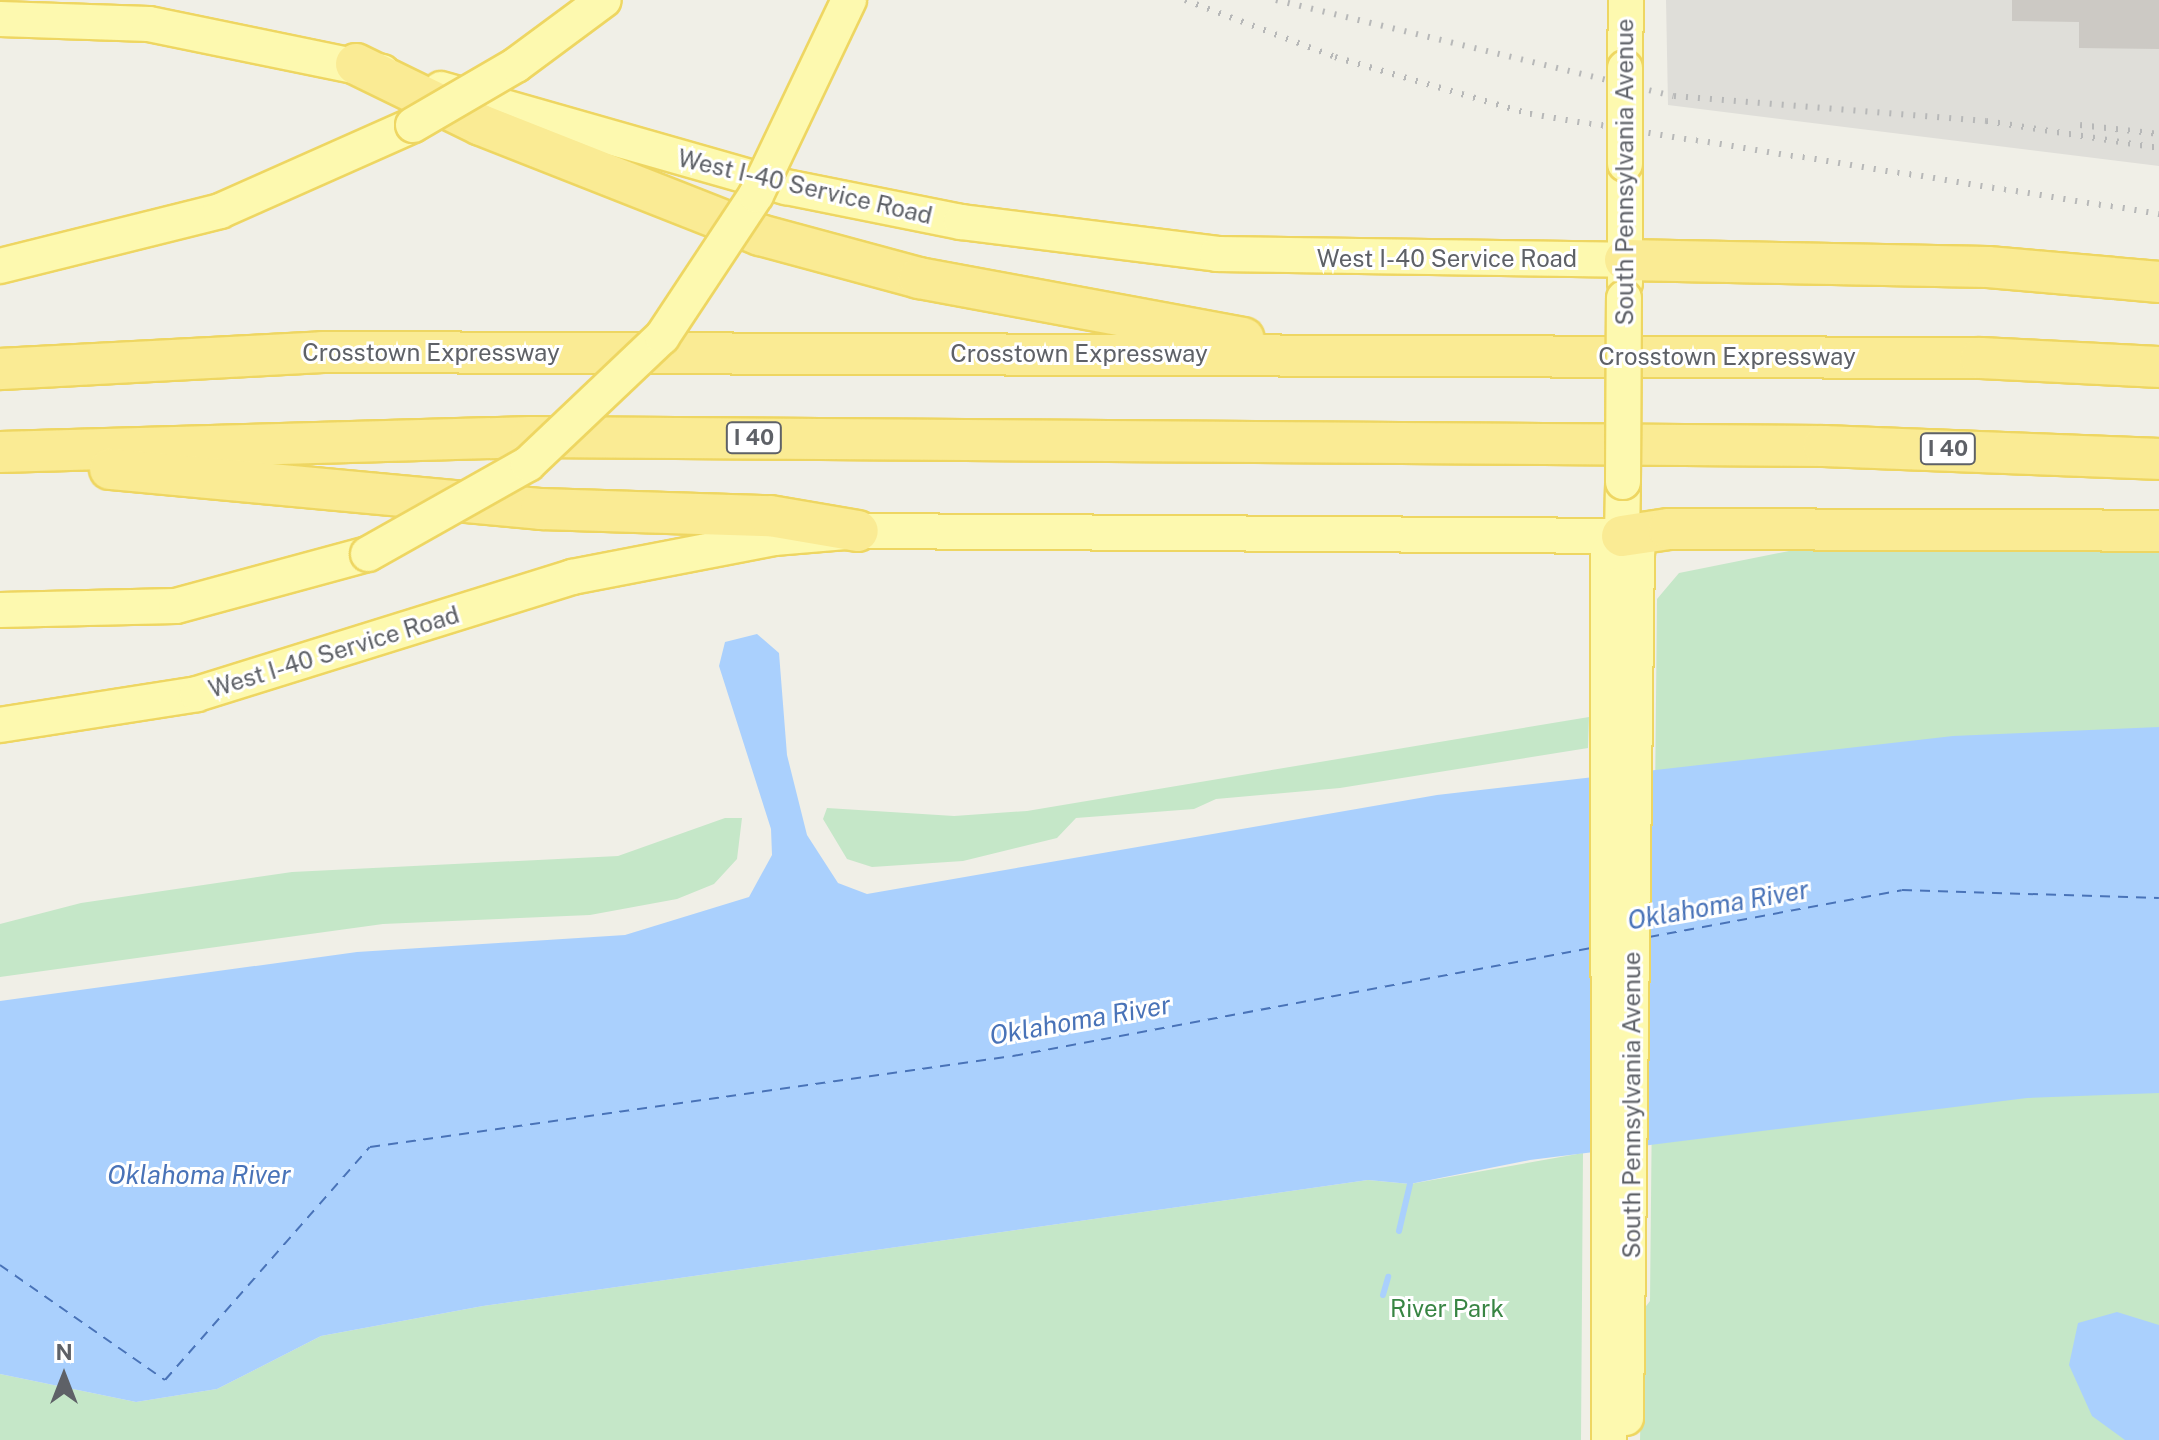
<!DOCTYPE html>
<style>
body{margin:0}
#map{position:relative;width:2159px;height:1440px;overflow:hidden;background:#f0efe7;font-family:"Public Sans",sans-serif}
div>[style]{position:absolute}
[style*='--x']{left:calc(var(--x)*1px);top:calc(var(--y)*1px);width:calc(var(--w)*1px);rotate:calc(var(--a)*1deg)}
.industrial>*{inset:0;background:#dfded9}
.green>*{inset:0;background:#c5e7c8}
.water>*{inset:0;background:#aad0fd}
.stream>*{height:6px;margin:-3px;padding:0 3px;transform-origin:3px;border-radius:3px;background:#aad0fd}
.ferry>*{height:2px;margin-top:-1px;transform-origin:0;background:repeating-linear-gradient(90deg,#4973b8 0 10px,transparent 0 18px)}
.building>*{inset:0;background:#ccc9c4}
.roads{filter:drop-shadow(2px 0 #eed662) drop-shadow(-2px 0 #eed662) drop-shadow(0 2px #eed662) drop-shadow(0 -2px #eed662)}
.major>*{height:34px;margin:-17px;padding:0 17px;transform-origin:17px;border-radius:17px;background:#fdf9af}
.highway>*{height:40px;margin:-20px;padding:0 20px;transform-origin:20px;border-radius:20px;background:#faeb94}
.rail>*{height:6px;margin-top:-3px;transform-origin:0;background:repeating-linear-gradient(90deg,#b7b8b8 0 2px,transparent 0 12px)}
.bridges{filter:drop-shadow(2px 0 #eed662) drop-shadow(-2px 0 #eed662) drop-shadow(0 2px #eed662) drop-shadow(0 -2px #eed662)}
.major-bridge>*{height:34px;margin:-17px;padding:0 17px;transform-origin:17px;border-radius:17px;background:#fdf9af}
span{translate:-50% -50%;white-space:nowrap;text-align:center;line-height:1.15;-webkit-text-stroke:6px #fff;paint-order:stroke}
.shield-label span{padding:2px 6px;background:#fff;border:2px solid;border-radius:6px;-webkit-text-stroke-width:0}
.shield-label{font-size:22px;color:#5e6167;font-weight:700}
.street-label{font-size:24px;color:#5e6167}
.park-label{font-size:24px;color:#388543}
.water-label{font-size:26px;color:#4973b8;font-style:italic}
.north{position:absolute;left:24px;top:1336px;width:80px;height:80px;-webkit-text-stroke:6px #fff;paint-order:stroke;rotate:0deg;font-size:22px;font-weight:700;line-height:32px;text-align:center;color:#5e6167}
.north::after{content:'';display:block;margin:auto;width:28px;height:36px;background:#5e6167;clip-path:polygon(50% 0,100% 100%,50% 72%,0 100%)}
</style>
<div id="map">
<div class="industrial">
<div style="clip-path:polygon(1666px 0,2159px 0,2159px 166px,1668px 105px)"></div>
</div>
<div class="green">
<div style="clip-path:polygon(1794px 550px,2159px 551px,2159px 1440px,1640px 1440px,1643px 1310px,1650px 1301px,1657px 599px,1679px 573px)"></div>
<div style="clip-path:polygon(1589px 717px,1588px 748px,1340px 788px,1216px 799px,1194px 809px,1076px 818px,1057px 838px,963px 861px,872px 867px,847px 859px,823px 819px,827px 808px,954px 816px,1027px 811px)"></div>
<div style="clip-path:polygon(725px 818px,742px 818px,737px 859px,714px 884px,677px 899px,590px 915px,383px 924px,0 977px,0 924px,81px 903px,292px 872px,618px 856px)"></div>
<div style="clip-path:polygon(1583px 1153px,1581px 1440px,0 1440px,0 1374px,136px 1402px,217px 1389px,321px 1336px,483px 1306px,1368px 1180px,1410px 1184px)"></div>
</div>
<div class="water">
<div style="clip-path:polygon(757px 634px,779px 653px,787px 755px,807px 835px,838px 883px,867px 894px,1437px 795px,1953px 736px,2159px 727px,2159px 1093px,2027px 1098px,1530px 1160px,1410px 1184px,1368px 1180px,483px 1306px,321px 1336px,217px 1389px,136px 1402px,0 1374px,0 1001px,357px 952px,625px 935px,749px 897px,772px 855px,771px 829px,719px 666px,725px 642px)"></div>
<div style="clip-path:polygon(2117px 1312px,2159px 1325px,2159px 1440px,2125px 1440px,2092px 1416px,2069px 1365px,2078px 1323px)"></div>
</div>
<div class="stream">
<div style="--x:1399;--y:1231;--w:48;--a:-76.8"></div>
<div style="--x:1383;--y:1295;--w:19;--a:-74"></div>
</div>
<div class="ferry">
<div style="--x:1649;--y:937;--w:257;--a:-10.5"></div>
<div style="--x:1902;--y:890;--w:257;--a:1.8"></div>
<div style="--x:0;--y:1265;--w:201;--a:34.9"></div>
<div style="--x:165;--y:1380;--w:310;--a:-48.7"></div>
<div style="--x:370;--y:1147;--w:649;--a:-8.06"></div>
<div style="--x:1013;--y:1056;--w:588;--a:-10.58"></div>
</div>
<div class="building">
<div style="clip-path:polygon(2012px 0,2159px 0,2159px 49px,2079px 48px,2079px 22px,2012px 21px)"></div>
</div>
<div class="roads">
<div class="major">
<div style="--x:0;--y:19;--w:149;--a:1.9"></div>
<div style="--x:149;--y:24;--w:238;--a:11.6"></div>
<div style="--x:1625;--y:68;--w:68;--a:-89.2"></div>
<div style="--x:441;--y:89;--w:359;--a:15.9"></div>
<div style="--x:786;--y:187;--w:178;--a:11.3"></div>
<div style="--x:961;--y:222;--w:258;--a:7.1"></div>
<div style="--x:1217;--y:254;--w:408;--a:0.8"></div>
<div style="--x:0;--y:266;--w:227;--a:-14"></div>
<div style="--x:220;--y:211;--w:211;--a:-24"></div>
<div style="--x:1625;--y:283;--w:119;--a:-90"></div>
<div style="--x:1622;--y:536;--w:21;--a:43"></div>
<div style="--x:1637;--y:550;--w:868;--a:90.73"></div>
<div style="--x:0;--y:610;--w:176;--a:-1.3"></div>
<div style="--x:176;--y:606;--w:199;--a:-15.2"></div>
<div style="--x:0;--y:725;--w:199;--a:-8.9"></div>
<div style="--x:197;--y:694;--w:393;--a:-17.3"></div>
<div style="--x:572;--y:577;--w:206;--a:-10.9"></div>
<div style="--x:774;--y:538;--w:84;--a:-4.8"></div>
<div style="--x:858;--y:531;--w:764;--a:0.37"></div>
<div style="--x:1609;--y:1440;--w:887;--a:-90.06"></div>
<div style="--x:1608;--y:553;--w:22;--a:-51"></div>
<div style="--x:1622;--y:536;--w:54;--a:-88.9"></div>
</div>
<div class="highway">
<div style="--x:356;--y:64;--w:139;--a:26"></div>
<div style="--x:481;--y:125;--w:300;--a:21.5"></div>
<div style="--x:760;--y:235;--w:165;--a:15.1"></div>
<div style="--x:919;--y:278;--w:330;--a:10.5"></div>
<div style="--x:1625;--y:260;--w:363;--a:1.1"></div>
<div style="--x:1988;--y:267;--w:172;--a:5"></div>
<div style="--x:0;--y:369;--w:322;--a:-3"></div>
<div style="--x:322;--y:352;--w:1659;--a:0.21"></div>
<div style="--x:1981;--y:358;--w:178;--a:2.9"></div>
<div style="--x:0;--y:452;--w:531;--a:-1.62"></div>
<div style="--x:531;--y:437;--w:1293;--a:0.4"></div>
<div style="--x:1824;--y:446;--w:335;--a:2.2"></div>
<div style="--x:110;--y:469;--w:433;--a:5.3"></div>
<div style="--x:541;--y:509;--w:229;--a:1.8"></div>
<div style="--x:770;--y:516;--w:89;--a:9.7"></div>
<div style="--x:1622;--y:536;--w:48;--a:-8.5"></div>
<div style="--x:1669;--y:529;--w:490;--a:0.2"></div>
</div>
</div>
<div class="rail">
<div style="--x:1185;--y:0;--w:160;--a:20.8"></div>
<div style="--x:1335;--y:57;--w:203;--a:16.3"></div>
<div style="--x:1530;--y:114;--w:637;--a:9.03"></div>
<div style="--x:1276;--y:0;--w:409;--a:13.6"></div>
<div style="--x:1674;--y:96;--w:313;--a:4.6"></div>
<div style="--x:1986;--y:121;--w:175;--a:8.9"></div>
<div style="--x:2080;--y:125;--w:80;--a:6.5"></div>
</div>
<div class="bridges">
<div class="major-bridge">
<div style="--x:413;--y:125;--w:119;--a:-30.2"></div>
<div style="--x:516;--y:65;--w:109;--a:-36.5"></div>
<div style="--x:1625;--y:164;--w:96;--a:-90"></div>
<div style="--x:1623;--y:482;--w:184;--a:-89.7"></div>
<div style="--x:368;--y:554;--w:184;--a:-29.4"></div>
<div style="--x:528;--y:464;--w:185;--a:-43.5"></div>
<div style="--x:662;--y:337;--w:170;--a:-56.5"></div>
<div style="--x:756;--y:195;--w:216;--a:-64.5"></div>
</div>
</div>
<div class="shield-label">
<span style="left:754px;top:438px">I 40</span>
<span style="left:1948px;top:449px">I 40</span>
</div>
<div class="street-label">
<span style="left:1625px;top:172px;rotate:-90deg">South Pennsylvania Avenue</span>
<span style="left:805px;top:187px;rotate:13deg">West I-40 Service Road</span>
<span style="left:1447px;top:259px">West I-40 Service Road</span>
<span style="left:431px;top:353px">Crosstown Expressway</span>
<span style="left:1079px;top:354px">Crosstown Expressway</span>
<span style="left:1727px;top:357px">Crosstown Expressway</span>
<span style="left:334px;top:652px;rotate:-17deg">West I-40 Service Road</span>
<span style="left:1632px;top:1105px;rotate:-90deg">South Pennsylvania Avenue</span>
</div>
<div class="park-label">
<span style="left:1447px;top:1309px">River Park</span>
</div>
<div class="water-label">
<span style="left:1718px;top:905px;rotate:-10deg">Oklahoma River</span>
<span style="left:1080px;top:1020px;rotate:-10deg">Oklahoma River</span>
<span style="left:199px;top:1175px">Oklahoma River</span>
</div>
<div class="north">N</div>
</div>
